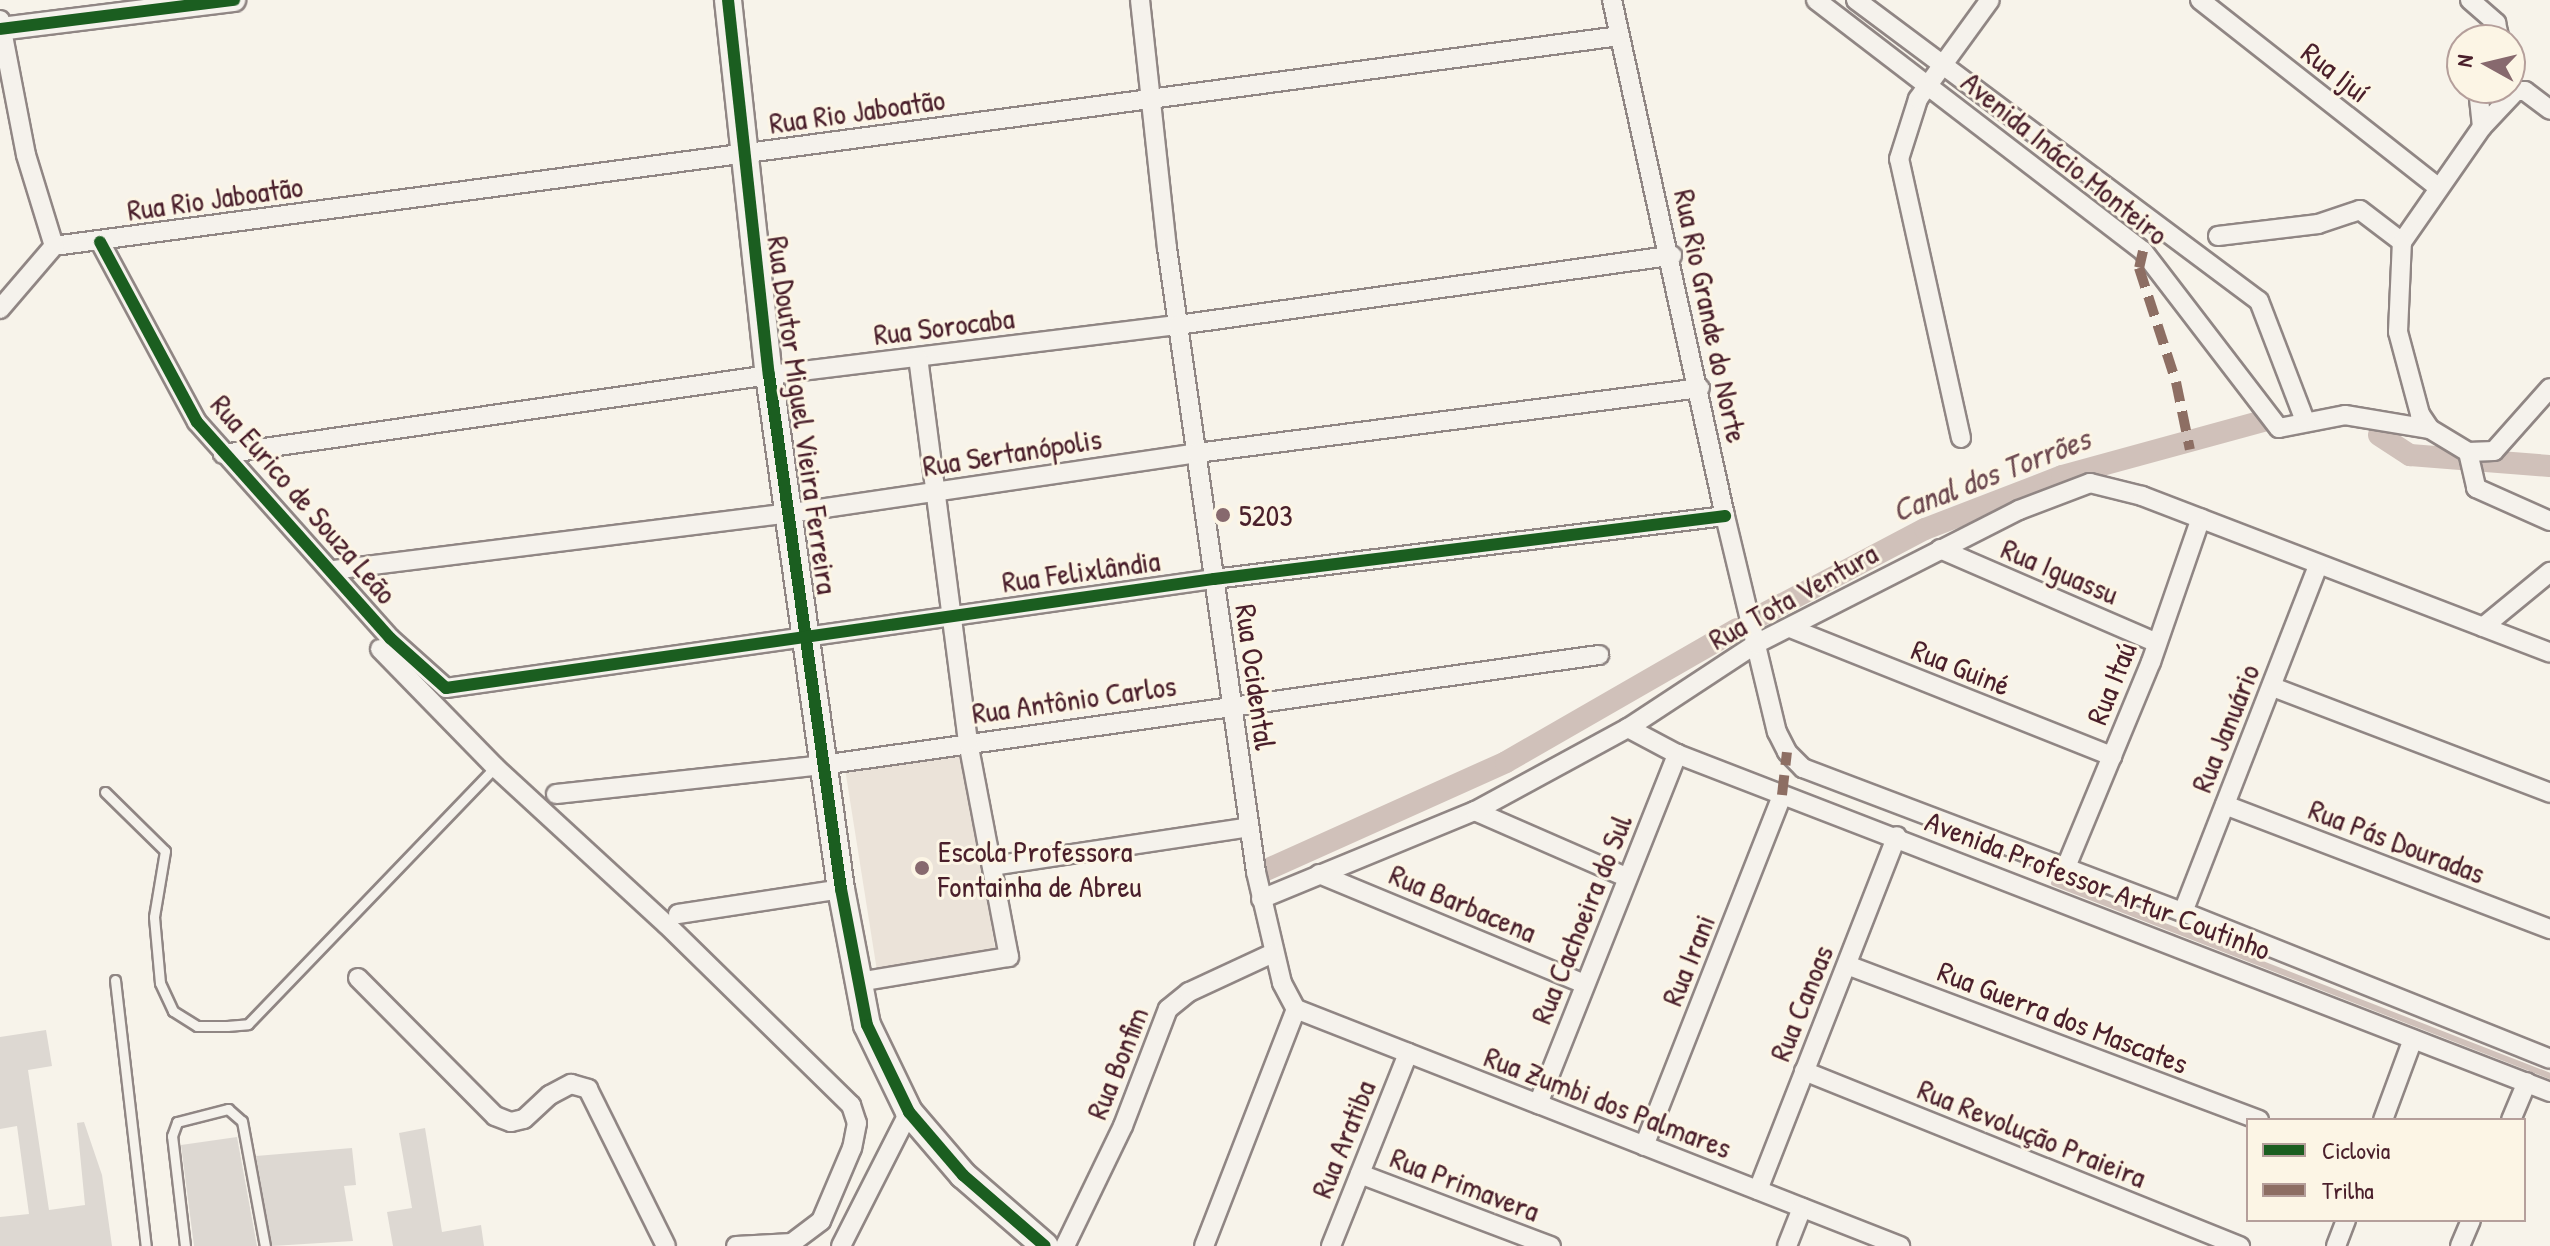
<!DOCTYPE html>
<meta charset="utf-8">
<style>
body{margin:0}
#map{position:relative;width:2550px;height:1246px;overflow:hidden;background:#f7f3ea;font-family:"Patrick Hand",sans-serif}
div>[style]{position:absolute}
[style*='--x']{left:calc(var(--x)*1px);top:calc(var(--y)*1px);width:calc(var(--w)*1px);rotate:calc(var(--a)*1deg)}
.built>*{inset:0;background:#ebe3d9;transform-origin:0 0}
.stream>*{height:6px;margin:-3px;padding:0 3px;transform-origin:3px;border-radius:3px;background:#d0c1ba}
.canal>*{height:22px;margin:-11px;padding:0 11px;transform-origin:11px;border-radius:11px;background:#d0c1ba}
.building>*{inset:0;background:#ddd8d2}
.roads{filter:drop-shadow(2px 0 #908684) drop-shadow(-2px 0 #908684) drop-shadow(0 2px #908684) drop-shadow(0 -2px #908684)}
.service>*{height:9px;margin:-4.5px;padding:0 4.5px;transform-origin:4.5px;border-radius:4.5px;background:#f5f2ec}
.minor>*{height:18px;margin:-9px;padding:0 9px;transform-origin:9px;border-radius:9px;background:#f5f2ec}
.tertiary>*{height:22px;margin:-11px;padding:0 11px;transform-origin:11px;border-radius:11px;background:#f5f2ec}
.secondary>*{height:26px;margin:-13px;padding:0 13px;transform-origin:13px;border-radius:13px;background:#f5f2ec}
.quiet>*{height:10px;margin-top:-5px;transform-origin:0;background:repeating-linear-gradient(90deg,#8d6e63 0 20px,transparent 0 30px)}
.cycleway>*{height:12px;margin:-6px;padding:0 6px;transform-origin:6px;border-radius:6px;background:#1b5e20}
.dots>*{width:22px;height:22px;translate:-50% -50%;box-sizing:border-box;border:4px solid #fcf5e5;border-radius:50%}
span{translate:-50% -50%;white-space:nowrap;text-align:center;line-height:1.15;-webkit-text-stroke:6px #fcf5e5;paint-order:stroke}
.street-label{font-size:30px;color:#4a1f2b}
.poi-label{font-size:30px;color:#4a1f2b}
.left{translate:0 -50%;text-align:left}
.water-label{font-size:32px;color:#6d4950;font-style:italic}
.legend{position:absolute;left:2246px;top:1118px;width:280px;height:104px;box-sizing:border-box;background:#fcf5e5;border:2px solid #b59f9b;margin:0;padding:10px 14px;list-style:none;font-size:24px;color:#4a1f2b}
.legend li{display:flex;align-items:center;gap:16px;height:40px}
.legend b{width:40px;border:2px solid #b59f9b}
.north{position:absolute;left:2446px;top:24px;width:80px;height:80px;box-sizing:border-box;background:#fcf5e5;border:2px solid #b59f9b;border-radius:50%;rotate:278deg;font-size:22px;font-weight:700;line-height:32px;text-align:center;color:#4a1f2b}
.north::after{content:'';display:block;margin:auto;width:28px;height:36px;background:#87696e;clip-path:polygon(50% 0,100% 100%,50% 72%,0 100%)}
</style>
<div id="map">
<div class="built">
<div style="left:964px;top:753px;width:212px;height:120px;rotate:81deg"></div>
</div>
<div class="stream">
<div style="--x:2054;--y:883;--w:532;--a:21.26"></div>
</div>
<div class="canal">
<div style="--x:2379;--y:435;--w:37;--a:33"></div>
<div style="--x:2410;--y:455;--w:140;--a:4.5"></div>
<div style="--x:1754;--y:619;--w:193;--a:-27.8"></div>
<div style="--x:1925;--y:529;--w:147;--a:-21.1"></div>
<div style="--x:2062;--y:476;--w:208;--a:-15.3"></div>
<div style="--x:1266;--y:870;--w:263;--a:-24.2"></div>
<div style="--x:1506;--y:762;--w:267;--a:-29.9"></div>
</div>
<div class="building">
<div style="clip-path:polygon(46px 1030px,52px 1066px,28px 1070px,49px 1210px,85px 1205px,77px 1123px,84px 1122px,102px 1175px,112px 1246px,0 1246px,0 1217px,29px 1214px,17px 1126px,0 1129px,0 1037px)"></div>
<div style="clip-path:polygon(425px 1128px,442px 1232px,481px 1225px,484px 1246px,393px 1246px,387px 1212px,412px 1208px,399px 1133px)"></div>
<div style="clip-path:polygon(237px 1137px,257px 1246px,194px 1246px,181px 1145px)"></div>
<div style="clip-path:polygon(352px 1148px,356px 1185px,344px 1186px,353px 1241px,272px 1246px,256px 1156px)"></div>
</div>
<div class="roads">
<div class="service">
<div style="--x:105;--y:792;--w:84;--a:44.5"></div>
<div style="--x:165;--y:851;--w:67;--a:99.5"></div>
<div style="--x:154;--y:917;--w:66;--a:84.8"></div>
<div style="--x:160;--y:983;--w:31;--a:65"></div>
<div style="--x:173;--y:1011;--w:28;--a:32"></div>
<div style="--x:197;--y:1026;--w:30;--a:0"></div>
<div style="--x:227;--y:1026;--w:21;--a:-5"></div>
<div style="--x:248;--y:1024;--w:356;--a:-46.1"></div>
<div style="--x:115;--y:980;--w:268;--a:83.4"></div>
<div style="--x:185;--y:1246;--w:111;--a:-96.7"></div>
<div style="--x:172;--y:1136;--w:15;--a:-70"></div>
<div style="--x:177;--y:1122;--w:53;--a:-14.3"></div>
<div style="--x:228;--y:1109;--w:18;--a:41"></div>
<div style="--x:242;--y:1121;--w:127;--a:79.6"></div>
</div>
<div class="minor">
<div style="--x:1140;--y:0;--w:249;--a:83.8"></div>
<div style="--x:1167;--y:248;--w:630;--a:81.88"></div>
<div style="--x:1256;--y:872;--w:114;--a:76.8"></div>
<div style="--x:1282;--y:983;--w:30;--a:62"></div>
<div style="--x:1296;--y:1009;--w:254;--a:111.2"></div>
<div style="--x:1612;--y:0;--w:528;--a:77.65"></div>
<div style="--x:1725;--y:516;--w:222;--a:76.5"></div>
<div style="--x:1777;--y:732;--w:22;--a:63"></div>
<div style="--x:1787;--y:752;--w:23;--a:45"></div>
<div style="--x:1803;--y:768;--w:406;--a:20.8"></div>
<div style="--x:2183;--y:912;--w:395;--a:21.8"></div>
<div style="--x:1816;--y:0;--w:412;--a:37.5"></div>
<div style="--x:2143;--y:251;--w:223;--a:52.5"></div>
<div style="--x:2279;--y:428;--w:67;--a:-11.1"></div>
<div style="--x:2345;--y:415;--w:86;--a:9.4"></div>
<div style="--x:2430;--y:429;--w:44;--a:31.2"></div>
<div style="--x:1856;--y:0;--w:503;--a:36.76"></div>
<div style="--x:2259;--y:301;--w:129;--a:69"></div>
<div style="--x:2200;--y:0;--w:303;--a:38.2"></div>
<div style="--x:2470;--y:0;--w:35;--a:41"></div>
<div style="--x:2496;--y:23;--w:17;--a:77"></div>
<div style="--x:0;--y:20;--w:137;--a:79.1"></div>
<div style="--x:26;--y:155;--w:95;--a:72.9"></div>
<div style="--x:2482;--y:127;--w:50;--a:-46.6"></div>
<div style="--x:2516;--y:91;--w:9;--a:0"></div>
<div style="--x:2525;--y:91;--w:31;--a:37"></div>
<div style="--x:2218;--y:236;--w:101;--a:-6.8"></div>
<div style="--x:2318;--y:224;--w:44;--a:-18.4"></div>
<div style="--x:2360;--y:210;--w:53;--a:37.3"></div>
<div style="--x:100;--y:242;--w:204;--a:61.7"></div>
<div style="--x:197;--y:422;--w:290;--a:48.2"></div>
<div style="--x:390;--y:638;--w:75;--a:41.8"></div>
<div style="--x:446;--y:688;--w:776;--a:-8.08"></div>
<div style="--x:1214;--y:579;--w:515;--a:-7.03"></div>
<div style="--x:54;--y:246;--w:1579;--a:-7.64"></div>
<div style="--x:0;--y:309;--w:83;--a:-49.4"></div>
<div style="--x:2430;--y:429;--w:18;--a:-124"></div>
<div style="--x:2420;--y:414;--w:85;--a:-105"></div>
<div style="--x:2398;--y:332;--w:90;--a:-87.5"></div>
<div style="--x:2402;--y:242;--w:140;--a:-55.2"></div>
<div style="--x:2482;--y:127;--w:39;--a:-96"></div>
<div style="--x:1961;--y:438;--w:286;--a:-102.5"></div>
<div style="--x:1899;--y:159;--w:63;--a:-72.4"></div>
<div style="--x:1918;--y:99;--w:122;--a:-54"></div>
<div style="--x:2468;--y:452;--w:37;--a:77"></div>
<div style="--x:2476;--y:488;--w:81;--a:24"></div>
<div style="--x:2468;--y:452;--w:26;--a:-2"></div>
<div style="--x:2494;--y:451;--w:84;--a:-48.4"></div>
<div style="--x:223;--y:454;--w:552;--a:-8.23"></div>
<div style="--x:769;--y:375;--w:412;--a:-7"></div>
<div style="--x:1178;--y:325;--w:499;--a:-8"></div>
<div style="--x:1940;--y:549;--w:236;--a:23.4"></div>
<div style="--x:333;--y:570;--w:462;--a:-7.1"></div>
<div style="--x:791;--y:513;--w:410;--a:-8.4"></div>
<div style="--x:1197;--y:453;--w:507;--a:-7.36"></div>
<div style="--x:2483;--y:627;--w:87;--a:-39.4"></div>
<div style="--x:1790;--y:628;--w:347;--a:21.7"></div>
<div style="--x:380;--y:649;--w:165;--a:45.7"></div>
<div style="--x:495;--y:767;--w:232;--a:42.6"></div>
<div style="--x:666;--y:924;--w:259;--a:44.4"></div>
<div style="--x:851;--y:1105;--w:19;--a:72"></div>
<div style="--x:857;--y:1123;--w:25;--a:101"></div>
<div style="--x:852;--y:1148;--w:79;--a:113"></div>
<div style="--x:821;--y:1221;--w:36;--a:143"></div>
<div style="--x:792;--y:1243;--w:56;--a:176.9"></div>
<div style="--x:2273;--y:687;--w:297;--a:20.9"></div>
<div style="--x:1628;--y:728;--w:55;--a:28"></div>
<div style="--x:1677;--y:754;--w:936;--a:21.16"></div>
<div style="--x:556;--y:794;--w:268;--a:-6.2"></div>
<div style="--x:822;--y:765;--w:785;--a:-8.06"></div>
<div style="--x:2225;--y:805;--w:348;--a:20.9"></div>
<div style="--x:1475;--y:811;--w:165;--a:23.6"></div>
<div style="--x:992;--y:866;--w:260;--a:-8.6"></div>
<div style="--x:2066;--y:867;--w:222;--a:-67.5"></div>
<div style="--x:2151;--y:662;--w:152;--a:-70.9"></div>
<div style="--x:1319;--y:874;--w:288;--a:22.5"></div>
<div style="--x:1261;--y:899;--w:231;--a:-22.4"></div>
<div style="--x:1475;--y:811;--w:174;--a:-28.5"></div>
<div style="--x:1628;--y:728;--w:153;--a:-33.3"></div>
<div style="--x:1756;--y:644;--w:295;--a:-27"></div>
<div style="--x:2019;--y:510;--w:76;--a:-20.8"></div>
<div style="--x:2090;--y:483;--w:54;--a:14"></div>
<div style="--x:2142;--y:496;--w:437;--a:21"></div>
<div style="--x:2183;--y:912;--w:372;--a:-68.7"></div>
<div style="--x:678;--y:914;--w:165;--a:-8.7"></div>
<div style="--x:1847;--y:965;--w:440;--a:20.6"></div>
<div style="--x:358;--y:978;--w:194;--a:45.2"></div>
<div style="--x:495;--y:1116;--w:17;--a:21"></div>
<div style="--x:511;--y:1122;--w:13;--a:-13"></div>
<div style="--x:524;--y:1119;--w:35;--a:-43"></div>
<div style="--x:550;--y:1095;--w:24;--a:-28"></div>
<div style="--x:571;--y:1084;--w:18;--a:16"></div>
<div style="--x:588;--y:1089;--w:175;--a:63.6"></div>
<div style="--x:859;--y:982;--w:152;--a:-9.5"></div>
<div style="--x:1009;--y:957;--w:219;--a:-100.8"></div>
<div style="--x:968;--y:742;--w:386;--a:-97.4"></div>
<div style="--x:1296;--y:1009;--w:649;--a:21.42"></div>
<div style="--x:1804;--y:1071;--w:470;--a:21.9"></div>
<div style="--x:1538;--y:1104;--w:377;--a:-68.3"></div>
<div style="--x:2383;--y:1120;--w:86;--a:-69.7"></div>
<div style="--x:2511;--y:1120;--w:41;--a:-67.2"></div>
<div style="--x:1644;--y:1146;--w:377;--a:-68.5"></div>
<div style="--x:1360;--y:1174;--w:204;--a:20.7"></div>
<div style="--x:1758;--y:1190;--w:380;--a:-68.6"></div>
<div style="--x:841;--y:1246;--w:150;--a:-63.1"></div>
<div style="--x:1065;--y:1246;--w:133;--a:-64.2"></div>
<div style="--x:1123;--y:1126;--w:125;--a:-69"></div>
<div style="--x:1168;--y:1009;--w:27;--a:-39"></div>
<div style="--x:1189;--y:992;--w:93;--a:-24.9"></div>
<div style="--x:1331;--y:1246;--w:208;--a:-68.2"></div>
<div style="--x:1787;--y:1246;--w:41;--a:-68.5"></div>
<div style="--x:2336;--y:1246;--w:28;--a:-69"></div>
<div style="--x:2460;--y:1246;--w:28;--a:-67"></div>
</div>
<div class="tertiary">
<div style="--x:0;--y:29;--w:236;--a:-7.1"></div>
</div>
<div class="secondary">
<div style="--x:728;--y:0;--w:377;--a:83.8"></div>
<div style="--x:769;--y:375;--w:519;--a:82.03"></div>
<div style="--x:841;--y:889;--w:138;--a:79.2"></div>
<div style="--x:867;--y:1025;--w:97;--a:64.2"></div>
<div style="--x:909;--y:1112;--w:83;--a:49.4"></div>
<div style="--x:963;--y:1175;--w:108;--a:40.9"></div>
</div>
</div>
<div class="quiet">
<div style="--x:2143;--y:251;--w:17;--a:103"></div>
<div style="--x:2139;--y:268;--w:120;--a:72"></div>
<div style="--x:2176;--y:382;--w:69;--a:78.4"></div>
<div style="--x:1782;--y:795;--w:43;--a:-83.4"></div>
</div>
<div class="cycleway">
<div style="--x:728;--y:0;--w:377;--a:83.8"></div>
<div style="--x:769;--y:375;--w:519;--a:82.03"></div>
<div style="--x:841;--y:889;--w:138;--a:79.2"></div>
<div style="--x:867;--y:1025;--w:97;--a:64.2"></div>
<div style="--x:909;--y:1112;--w:83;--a:49.4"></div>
<div style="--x:963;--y:1175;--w:108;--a:40.9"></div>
<div style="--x:0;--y:29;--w:236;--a:-7.1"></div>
<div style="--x:100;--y:242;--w:204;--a:61.7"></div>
<div style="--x:197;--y:422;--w:290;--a:48.2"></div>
<div style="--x:390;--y:638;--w:75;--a:41.8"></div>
<div style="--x:446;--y:688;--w:776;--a:-8.08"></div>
<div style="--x:1214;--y:579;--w:515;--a:-7.03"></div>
</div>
<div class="dots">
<div style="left:1223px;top:515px;background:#87696e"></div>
<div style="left:922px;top:868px;background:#87696e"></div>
</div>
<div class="street-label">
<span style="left:2336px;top:72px;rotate:38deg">Rua Ijuí</span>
<span style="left:857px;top:111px;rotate:-8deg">Rua Rio Jaboatão</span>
<span style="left:2065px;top:158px;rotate:39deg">Avenida Inácio Monteiro</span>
<span style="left:215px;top:198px;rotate:-8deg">Rua Rio Jaboatão</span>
<span style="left:1711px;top:316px;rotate:78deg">Rua Rio Grande do Norte</span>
<span style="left:944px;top:326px;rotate:-7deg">Rua Sorocaba</span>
<span style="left:803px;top:415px;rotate:82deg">Rua Doutor Miguel Vieira Ferreira</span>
<span style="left:1012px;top:452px;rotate:-9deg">Rua Sertanópolis</span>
<span style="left:304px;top:499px;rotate:49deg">Rua Eurico de Souza Leão</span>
<span style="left:1081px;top:571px;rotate:-8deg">Rua Felixlândia</span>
<span style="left:2060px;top:571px;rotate:23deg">Rua Iguassu</span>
<span style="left:1793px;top:596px;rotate:-29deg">Rua Tota Ventura</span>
<span style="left:1961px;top:667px;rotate:22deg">Rua Guiné</span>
<span style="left:1256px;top:677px;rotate:82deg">Rua Ocidental</span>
<span style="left:2111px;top:683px;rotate:-68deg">Rua Itaú</span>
<span style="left:1074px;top:699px;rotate:-8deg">Rua Antônio Carlos</span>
<span style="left:2225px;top:728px;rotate:-68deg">Rua Januário</span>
<span style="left:2397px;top:841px;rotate:21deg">Rua Pás Douradas</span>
<span style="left:2098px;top:885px;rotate:21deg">Avenida Professor Artur Coutinho</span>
<span style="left:1463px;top:903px;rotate:23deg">Rua Barbacena</span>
<span style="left:1581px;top:919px;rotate:-68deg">Rua Cachoeira do Sul</span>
<span style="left:1688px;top:960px;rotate:-68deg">Rua Irani</span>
<span style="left:1801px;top:1003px;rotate:-68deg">Rua Canoas</span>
<span style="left:2063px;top:1017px;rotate:21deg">Rua Guerra dos Mascates</span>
<span style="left:1117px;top:1063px;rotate:-68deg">Rua Bonfim</span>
<span style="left:1608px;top:1102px;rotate:21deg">Rua Zumbi dos Palmares</span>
<span style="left:2032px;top:1133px;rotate:22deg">Rua Revolução Praieira</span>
<span style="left:1343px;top:1139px;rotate:-68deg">Rua Aratiba</span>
<span style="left:1465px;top:1184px;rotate:21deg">Rua Primavera</span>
</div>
<div class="poi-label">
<span class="left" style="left:1239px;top:515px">5203</span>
<span class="left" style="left:938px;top:868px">Escola Professora<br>Fontainha de Abreu</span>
</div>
<div class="water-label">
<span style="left:1991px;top:475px;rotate:-21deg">Canal dos Torrões</span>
</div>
<ul class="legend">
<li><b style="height:10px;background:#1b5e20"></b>Ciclovia</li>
<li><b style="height:10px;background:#8d6e63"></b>Trilha</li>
</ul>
<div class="north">N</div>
</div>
